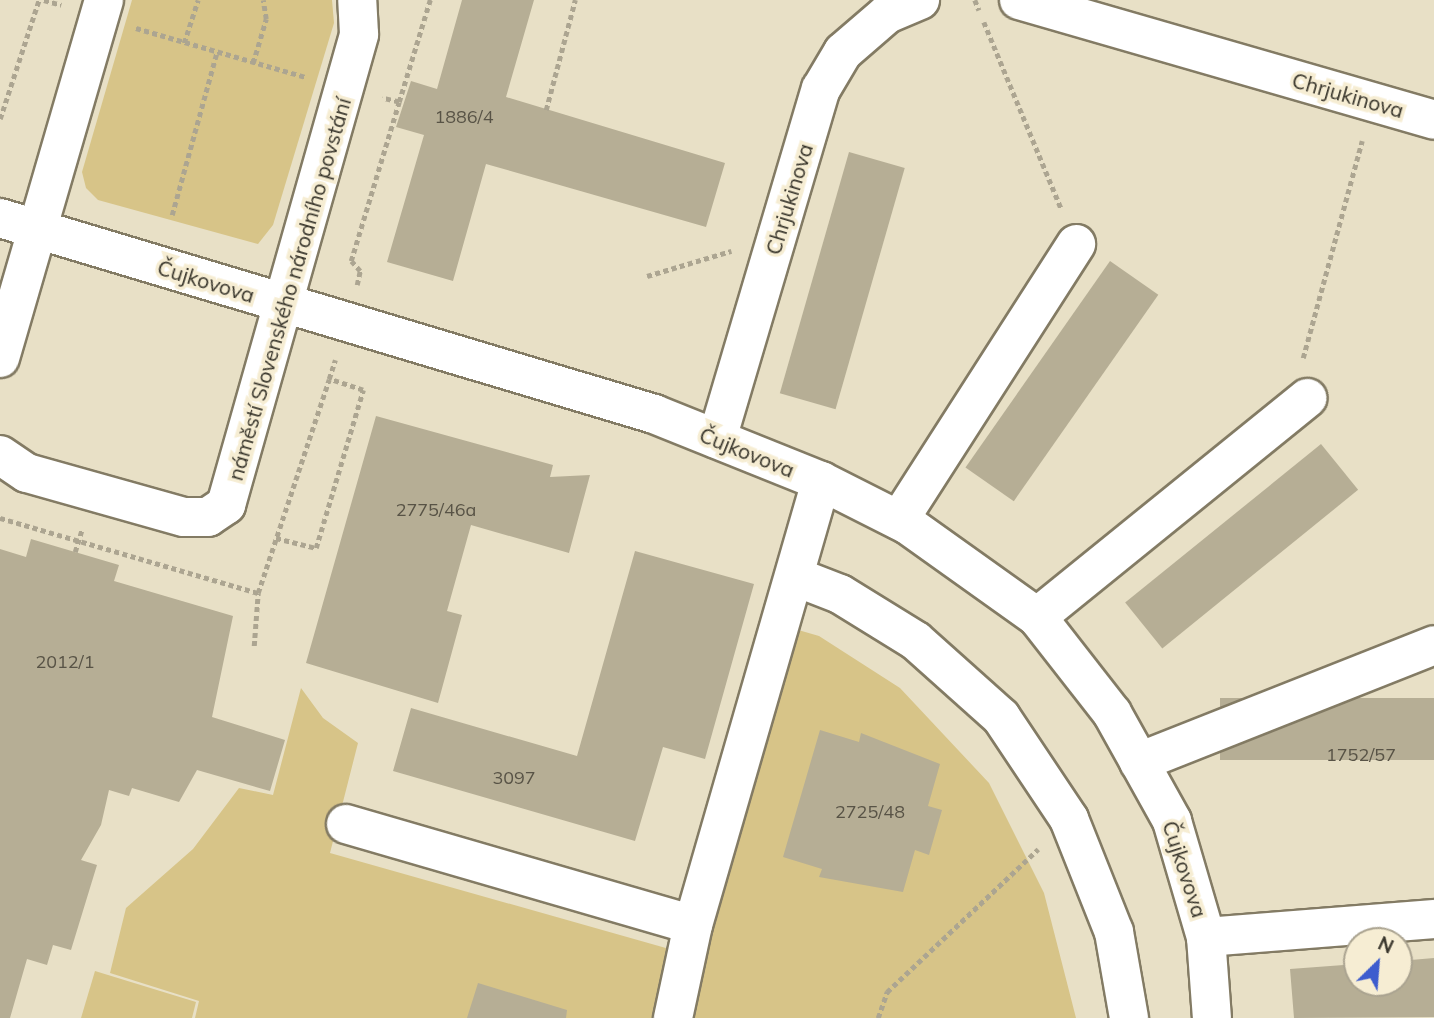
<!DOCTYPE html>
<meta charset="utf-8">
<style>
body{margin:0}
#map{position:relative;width:1434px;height:1018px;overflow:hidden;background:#e8e0c6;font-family:Mulish,sans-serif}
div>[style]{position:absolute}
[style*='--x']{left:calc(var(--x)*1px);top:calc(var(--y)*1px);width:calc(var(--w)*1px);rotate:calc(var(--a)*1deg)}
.green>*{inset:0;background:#d7c488}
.building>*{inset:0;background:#b6ae95;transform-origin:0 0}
.path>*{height:4.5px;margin-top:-2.25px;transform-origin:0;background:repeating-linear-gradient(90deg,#aca591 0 5px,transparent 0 8.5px)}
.roads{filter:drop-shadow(2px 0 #837b64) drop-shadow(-2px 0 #837b64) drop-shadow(0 2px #837b64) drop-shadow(0 -2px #837b64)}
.street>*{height:38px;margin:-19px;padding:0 19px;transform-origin:19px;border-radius:19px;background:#fff}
span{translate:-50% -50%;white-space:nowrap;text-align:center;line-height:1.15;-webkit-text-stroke:7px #f6edd3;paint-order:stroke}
.number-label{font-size:18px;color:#585346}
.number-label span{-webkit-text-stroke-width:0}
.street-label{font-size:21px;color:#38352b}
.north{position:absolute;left:1343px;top:927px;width:70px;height:70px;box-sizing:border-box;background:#f6edd3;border:2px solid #aaa390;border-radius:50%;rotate:25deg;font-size:19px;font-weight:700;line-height:28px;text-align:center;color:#38352b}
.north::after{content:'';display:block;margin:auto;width:24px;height:32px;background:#3d5cce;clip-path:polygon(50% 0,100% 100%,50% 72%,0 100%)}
</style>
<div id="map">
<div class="green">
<div style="clip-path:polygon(132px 0,332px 0,334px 23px,273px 225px,258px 244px,98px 200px,86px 188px,82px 172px)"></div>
<div style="clip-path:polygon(781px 625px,819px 636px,900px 688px,989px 783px,1044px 893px,1076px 1018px,195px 1018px,199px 1001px,110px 973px,126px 908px,193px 849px,239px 788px,273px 795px,301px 688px,323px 718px,358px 743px,330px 853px,687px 954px)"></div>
<div style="clip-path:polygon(95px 971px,196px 1002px,192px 1018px,81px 1018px)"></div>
</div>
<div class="building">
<div style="clip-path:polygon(462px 0,534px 0,506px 97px,725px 163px,706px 227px,486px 164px,453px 281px,387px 262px,424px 135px,396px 127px,411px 81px,437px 89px)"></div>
<div style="left:849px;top:152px;width:58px;height:251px;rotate:16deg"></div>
<div style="left:1110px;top:261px;width:59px;height:252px;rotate:35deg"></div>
<div style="clip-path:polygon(376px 416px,553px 465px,550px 477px,590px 475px,569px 553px,471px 525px,447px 611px,462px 615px,438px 703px,306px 663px)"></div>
<div style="left:1321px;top:444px;width:59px;height:252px;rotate:51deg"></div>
<div style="clip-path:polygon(31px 539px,119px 565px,114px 581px,233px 616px,212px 717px,285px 740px,270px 791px,197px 770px,179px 802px,132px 788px,129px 796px,109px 790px,101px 825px,81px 860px,97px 865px,71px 950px,53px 945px,47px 965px,27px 959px,10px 1018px,0 1018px,0 549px,26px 557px)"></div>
<div style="clip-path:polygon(635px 551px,754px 584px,705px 759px,663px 747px,635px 841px,393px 771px,411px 708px,577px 756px)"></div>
<div style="left:1434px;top:698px;width:62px;height:214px;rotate:90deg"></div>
<div style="clip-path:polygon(820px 730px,859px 742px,861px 733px,940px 764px,928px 806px,942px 810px,929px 855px,915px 850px,903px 892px,819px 877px,822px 869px,783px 857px)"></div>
<div style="clip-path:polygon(1434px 958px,1434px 1017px,1294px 1018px,1290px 969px,1357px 964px,1357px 983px,1399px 983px,1399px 961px)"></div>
<div style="clip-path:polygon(478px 983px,567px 1010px,566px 1018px,467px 1018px)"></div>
</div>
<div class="path">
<div style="--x:44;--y:0;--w:18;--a:16"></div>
<div style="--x:975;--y:0;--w:11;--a:68"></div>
<div style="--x:984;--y:22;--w:201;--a:67.5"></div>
<div style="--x:136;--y:28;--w:177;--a:16.1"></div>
<div style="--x:184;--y:43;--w:45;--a:-72"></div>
<div style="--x:253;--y:63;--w:46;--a:-73.5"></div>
<div style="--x:266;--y:19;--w:19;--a:-99"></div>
<div style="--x:399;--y:102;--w:107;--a:-73.1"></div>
<div style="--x:546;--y:110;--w:114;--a:-75.2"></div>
<div style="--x:0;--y:119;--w:125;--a:-71.9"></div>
<div style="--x:172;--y:215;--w:169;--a:-74.6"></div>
<div style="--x:647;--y:276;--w:88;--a:-16.6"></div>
<div style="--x:357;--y:285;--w:14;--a:-78"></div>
<div style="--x:360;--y:271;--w:13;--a:-132"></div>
<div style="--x:351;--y:261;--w:166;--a:-73.2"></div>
<div style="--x:399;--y:102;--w:17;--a:-167"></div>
<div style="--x:1303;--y:358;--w:225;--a:-74.8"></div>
<div style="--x:0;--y:518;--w:269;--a:16.2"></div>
<div style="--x:276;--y:538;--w:41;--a:14"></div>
<div style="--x:316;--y:548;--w:165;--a:-73.4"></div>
<div style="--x:363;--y:390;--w:36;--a:-162"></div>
<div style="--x:329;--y:379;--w:20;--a:-72"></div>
<div style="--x:75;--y:552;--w:24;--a:-73"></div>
<div style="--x:254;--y:646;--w:53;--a:-85.7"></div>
<div style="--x:258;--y:593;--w:225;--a:-71.6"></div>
<div style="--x:878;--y:1018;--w:28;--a:-71"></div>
<div style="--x:887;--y:992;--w:208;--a:-43.4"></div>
</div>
<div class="roads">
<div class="street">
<div style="--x:1019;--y:0;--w:432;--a:16.1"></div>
<div style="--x:0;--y:218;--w:683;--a:16.68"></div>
<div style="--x:654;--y:414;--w:180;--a:21.9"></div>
<div style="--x:821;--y:481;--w:97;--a:26.8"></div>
<div style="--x:908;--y:525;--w:158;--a:35.5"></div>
<div style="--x:1037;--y:617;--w:122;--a:52"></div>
<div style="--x:1112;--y:713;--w:124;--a:60.9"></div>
<div style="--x:1172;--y:821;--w:121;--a:73.7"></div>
<div style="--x:1206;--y:937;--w:81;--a:85.8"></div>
<div style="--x:0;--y:358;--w:373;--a:-73.8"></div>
<div style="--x:717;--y:439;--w:365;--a:-73.5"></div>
<div style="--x:821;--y:89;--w:43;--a:-59.3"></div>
<div style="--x:843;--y:52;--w:58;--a:-40.8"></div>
<div style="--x:887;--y:14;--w:36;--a:-23"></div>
<div style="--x:0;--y:455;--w:32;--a:34"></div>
<div style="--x:27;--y:473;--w:163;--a:15.7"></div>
<div style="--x:184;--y:517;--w:24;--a:0"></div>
<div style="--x:208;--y:517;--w:22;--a:-34"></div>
<div style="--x:226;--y:505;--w:489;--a:-74.2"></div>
<div style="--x:359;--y:34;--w:34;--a:-93"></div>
<div style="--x:899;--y:520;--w:328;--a:-57.3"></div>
<div style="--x:796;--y:577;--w:47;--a:21.1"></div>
<div style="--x:840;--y:594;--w:89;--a:31.7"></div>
<div style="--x:916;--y:641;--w:114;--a:41.8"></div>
<div style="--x:1001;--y:717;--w:123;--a:56.3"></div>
<div style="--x:1069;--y:819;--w:122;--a:68.3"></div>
<div style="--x:1114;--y:932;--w:87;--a:80.1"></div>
<div style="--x:1037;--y:617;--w:348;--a:-39"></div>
<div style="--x:1139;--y:762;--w:317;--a:-21.6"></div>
<div style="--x:346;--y:824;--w:361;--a:16.2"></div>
<div style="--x:1206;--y:937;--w:229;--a:-4.5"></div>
<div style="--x:673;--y:1018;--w:95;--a:-77.9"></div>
<div style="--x:693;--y:925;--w:462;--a:-73.9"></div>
</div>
</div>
<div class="number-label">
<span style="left:464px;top:117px">1886/4</span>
<span style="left:436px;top:510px">2775/46a</span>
<span style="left:65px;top:662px">2012/1</span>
<span style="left:1361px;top:755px">1752/57</span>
<span style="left:514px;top:778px">3097</span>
<span style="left:870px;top:812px">2725/48</span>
</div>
<div class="street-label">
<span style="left:1348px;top:95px;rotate:16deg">Chrjukinova</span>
<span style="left:789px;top:199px;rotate:-73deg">Chrjukinova</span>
<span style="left:206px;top:281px;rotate:17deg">Čujkovova</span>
<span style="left:289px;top:289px;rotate:-74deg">náměstí Slovenského národního povstání</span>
<span style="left:747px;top:452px;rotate:22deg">Čujkovova</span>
<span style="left:1185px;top:869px;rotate:72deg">Čujkovova</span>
</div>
<div class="north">N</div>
</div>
